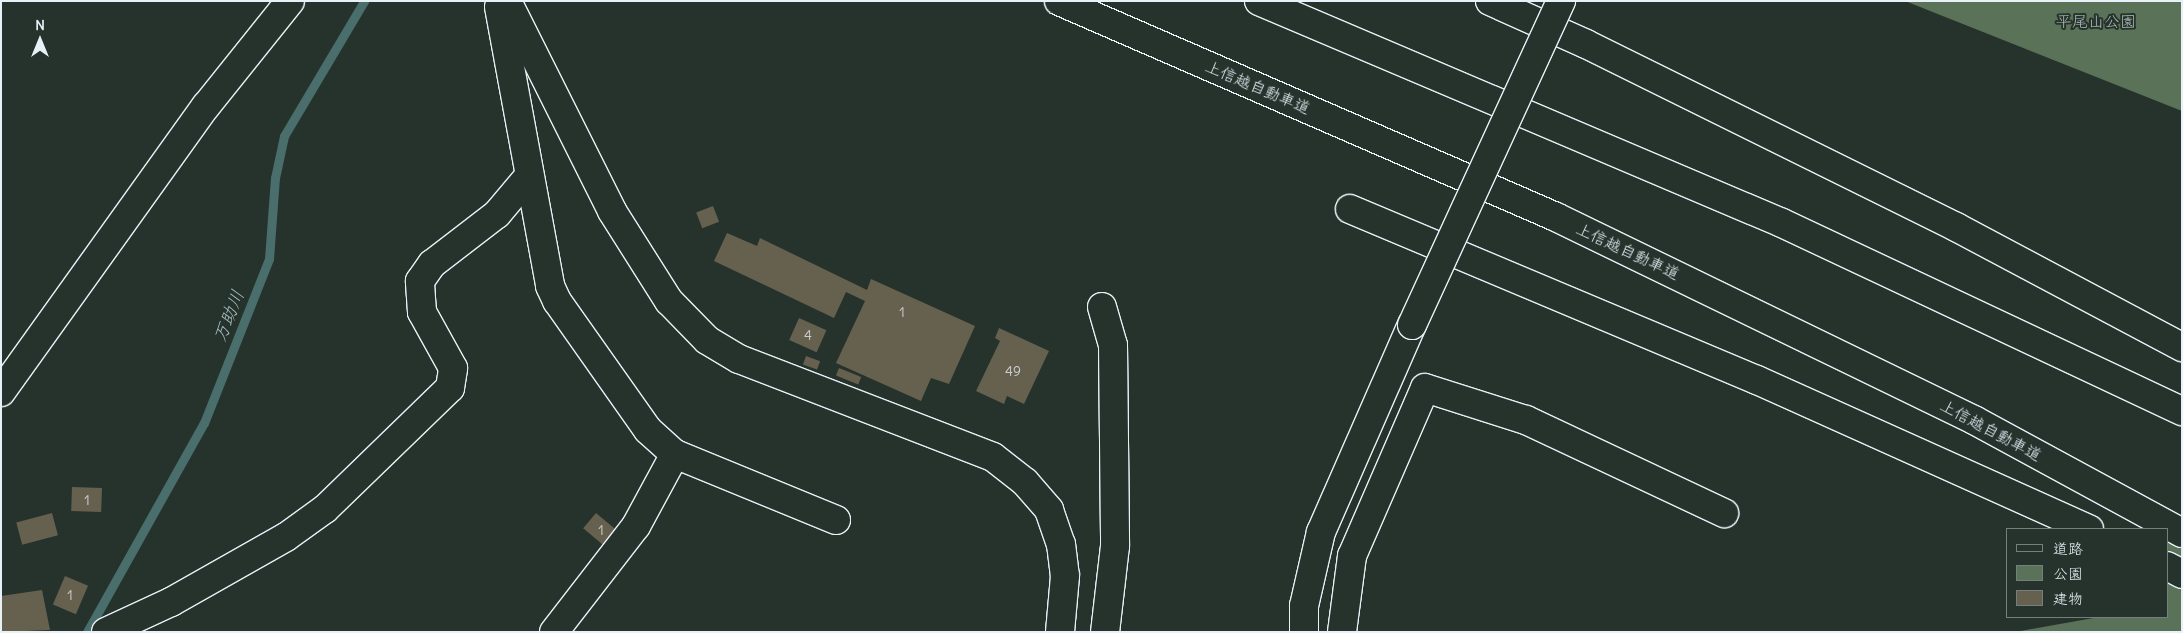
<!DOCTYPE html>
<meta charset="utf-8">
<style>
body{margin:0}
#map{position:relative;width:2183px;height:633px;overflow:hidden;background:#26332d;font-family:Delius,"Klee One",sans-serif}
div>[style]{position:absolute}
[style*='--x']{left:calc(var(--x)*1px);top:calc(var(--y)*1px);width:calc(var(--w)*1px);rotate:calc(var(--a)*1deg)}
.green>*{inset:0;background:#597258}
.stream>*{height:9px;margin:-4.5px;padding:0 4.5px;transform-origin:4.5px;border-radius:4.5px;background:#496e6c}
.building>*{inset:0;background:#66604f;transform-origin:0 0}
.roads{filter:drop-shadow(1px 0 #e8f1f8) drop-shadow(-1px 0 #e8f1f8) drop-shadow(0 1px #e8f1f8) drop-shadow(0 -1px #e8f1f8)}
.minor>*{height:28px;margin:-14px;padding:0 14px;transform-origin:14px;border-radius:14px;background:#26332d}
.motorway>*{height:28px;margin:-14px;padding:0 14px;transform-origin:14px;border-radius:14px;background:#26332d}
.bridges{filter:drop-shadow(1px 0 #e8f1f8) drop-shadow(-1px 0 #e8f1f8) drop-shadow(0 1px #e8f1f8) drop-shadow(0 -1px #e8f1f8)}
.motorway-bridge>*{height:28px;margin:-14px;padding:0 14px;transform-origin:14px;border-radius:14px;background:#26332d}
span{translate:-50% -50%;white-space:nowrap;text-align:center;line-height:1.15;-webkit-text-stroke:4px #26332d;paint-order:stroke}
.number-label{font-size:14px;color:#c8cdce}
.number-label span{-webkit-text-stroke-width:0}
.park-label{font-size:16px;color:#afbeb8}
.street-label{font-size:16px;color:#e8f1f8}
.water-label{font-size:18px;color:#a8bdc0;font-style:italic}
.frame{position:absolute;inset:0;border:2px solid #e8f1f8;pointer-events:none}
.legend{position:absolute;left:2006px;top:528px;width:162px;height:90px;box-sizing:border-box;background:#26332d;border:1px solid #747f7e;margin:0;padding:6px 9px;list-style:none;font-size:15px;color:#e8f1f8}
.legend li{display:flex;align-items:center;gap:10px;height:25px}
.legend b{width:25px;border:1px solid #747f7e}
.north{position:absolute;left:15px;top:15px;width:50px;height:50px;-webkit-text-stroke:4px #26332d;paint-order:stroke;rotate:0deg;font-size:14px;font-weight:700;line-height:20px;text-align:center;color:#e8f1f8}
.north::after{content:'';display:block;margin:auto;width:18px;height:22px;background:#e8f1f8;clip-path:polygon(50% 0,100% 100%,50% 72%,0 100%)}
</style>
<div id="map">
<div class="green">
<div style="clip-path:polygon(1905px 1px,2182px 1px,2182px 111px)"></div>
<div style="clip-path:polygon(2182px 519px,2182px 632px,2015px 632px,2099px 617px,2167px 617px,2167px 546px)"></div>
</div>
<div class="stream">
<div style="--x:87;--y:632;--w:240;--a:-60.8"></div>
<div style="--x:204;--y:423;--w:176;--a:-68.4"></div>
<div style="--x:269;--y:259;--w:81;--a:-85.8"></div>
<div style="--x:275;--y:178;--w:43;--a:-77.9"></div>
<div style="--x:284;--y:136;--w:157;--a:-59.3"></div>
</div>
<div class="building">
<div style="left:713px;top:206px;width:17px;height:18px;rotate:69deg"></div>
<div style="clip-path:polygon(727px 233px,757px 246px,760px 238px,867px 290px,871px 279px,975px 326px,949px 384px,931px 378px,921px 401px,836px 363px,865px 301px,846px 292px,834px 318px,714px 261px)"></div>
<div style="left:799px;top:318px;width:30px;height:24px;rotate:24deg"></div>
<div style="clip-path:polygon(999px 328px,1049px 351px,1024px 404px,1007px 396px,1004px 404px,976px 391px,1000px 341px,995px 338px)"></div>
<div style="left:806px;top:356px;width:15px;height:9px;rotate:20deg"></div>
<div style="left:839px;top:368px;width:24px;height:8px;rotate:22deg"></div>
<div style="left:72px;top:487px;width:30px;height:24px;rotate:2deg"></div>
<div style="left:52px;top:513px;width:23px;height:37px;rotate:75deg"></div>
<div style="left:596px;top:513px;width:30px;height:20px;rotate:40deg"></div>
<div style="left:65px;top:576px;width:25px;height:31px;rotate:23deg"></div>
<div style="clip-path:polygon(42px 590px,50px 630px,1px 632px,1px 596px)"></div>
</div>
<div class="roads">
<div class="minor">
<div style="--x:507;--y:1;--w:235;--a:63.4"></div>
<div style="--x:612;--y:211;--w:107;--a:57.7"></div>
<div style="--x:669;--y:301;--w:54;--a:45.7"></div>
<div style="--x:707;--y:340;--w:37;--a:31"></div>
<div style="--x:739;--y:359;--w:272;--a:21.1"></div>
<div style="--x:993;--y:457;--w:41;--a:38"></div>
<div style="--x:1025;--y:482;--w:37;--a:49"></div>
<div style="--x:1049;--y:510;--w:36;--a:71"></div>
<div style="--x:1061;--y:544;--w:32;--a:83"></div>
<div style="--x:1065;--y:576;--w:56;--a:95.1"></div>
<div style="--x:499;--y:7;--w:284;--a:79.6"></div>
<div style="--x:550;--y:286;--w:17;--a:65"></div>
<div style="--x:557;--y:301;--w:158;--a:54.8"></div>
<div style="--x:648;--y:430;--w:36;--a:42"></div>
<div style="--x:675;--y:454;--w:174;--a:22.3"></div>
<div style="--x:1;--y:392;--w:352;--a:-54.4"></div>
<div style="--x:206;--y:106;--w:134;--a:-51.3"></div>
<div style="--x:106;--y:632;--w:72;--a:-24.8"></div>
<div style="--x:171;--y:602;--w:132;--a:-29.5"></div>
<div style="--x:286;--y:537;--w:48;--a:-35.7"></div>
<div style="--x:325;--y:509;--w:174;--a:-44.1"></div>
<div style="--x:450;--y:388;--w:20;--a:-81"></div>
<div style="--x:453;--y:368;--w:64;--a:-119"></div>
<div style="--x:422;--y:312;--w:31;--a:-94"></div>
<div style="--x:420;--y:281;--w:21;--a:-55"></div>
<div style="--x:432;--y:264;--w:82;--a:-37.6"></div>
<div style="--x:497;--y:214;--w:50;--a:-49.9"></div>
<div style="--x:554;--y:632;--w:134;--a:-52.3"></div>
<div style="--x:636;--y:526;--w:82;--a:-61.6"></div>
<div style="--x:1342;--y:632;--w:77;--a:-82.5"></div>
<div style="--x:1352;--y:556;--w:183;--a:-66.5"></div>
<div style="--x:1425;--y:388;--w:106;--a:17.6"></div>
<div style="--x:1526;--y:420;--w:219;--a:25.2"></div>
</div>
<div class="motorway">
<div style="--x:1059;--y:1;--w:542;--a:23.49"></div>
<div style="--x:1556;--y:217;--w:465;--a:25.9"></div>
<div style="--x:1974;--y:420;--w:237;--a:28.5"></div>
<div style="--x:1259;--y:1;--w:568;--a:23"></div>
<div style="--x:1782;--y:223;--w:442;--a:25.2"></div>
<div style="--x:1490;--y:1;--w:105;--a:24.1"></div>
<div style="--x:1586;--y:44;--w:413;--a:26.3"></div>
<div style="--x:1956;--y:227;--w:256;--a:28"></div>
<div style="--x:1350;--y:209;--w:441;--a:22.8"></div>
<div style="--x:1757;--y:380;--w:364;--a:24.2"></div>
<div style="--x:1102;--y:307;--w:40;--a:74"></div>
<div style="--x:1113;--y:345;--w:201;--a:89.4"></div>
<div style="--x:1115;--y:546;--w:87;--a:96.6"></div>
<div style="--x:2167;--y:566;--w:17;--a:28"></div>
<div style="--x:1304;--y:632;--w:26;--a:-90"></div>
<div style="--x:1304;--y:606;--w:76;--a:-77.1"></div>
<div style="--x:1321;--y:532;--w:226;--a:-66.3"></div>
</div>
</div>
<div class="bridges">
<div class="motorway-bridge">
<div style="--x:1412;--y:325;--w:357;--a:-65.3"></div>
</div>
</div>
<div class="number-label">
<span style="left:902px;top:312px">1</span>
<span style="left:808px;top:335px">4</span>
<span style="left:1013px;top:371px">49</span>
<span style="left:87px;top:500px">1</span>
<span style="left:601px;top:530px">1</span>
<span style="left:70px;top:595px">1</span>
</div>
<div class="park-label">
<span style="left:2096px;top:21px">平尾山公園</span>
</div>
<div class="street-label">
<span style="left:1258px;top:87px;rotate:23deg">上信越自動車道</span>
<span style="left:1628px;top:251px;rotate:25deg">上信越自動車道</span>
<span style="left:1991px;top:430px;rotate:28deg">上信越自動車道</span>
</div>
<div class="water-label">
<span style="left:229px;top:316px;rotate:-68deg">万助川</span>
</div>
<div class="frame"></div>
<ul class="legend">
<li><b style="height:6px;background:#26332d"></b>道路</li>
<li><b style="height:14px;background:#597258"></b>公園</li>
<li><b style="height:14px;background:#66604f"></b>建物</li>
</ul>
<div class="north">N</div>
</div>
